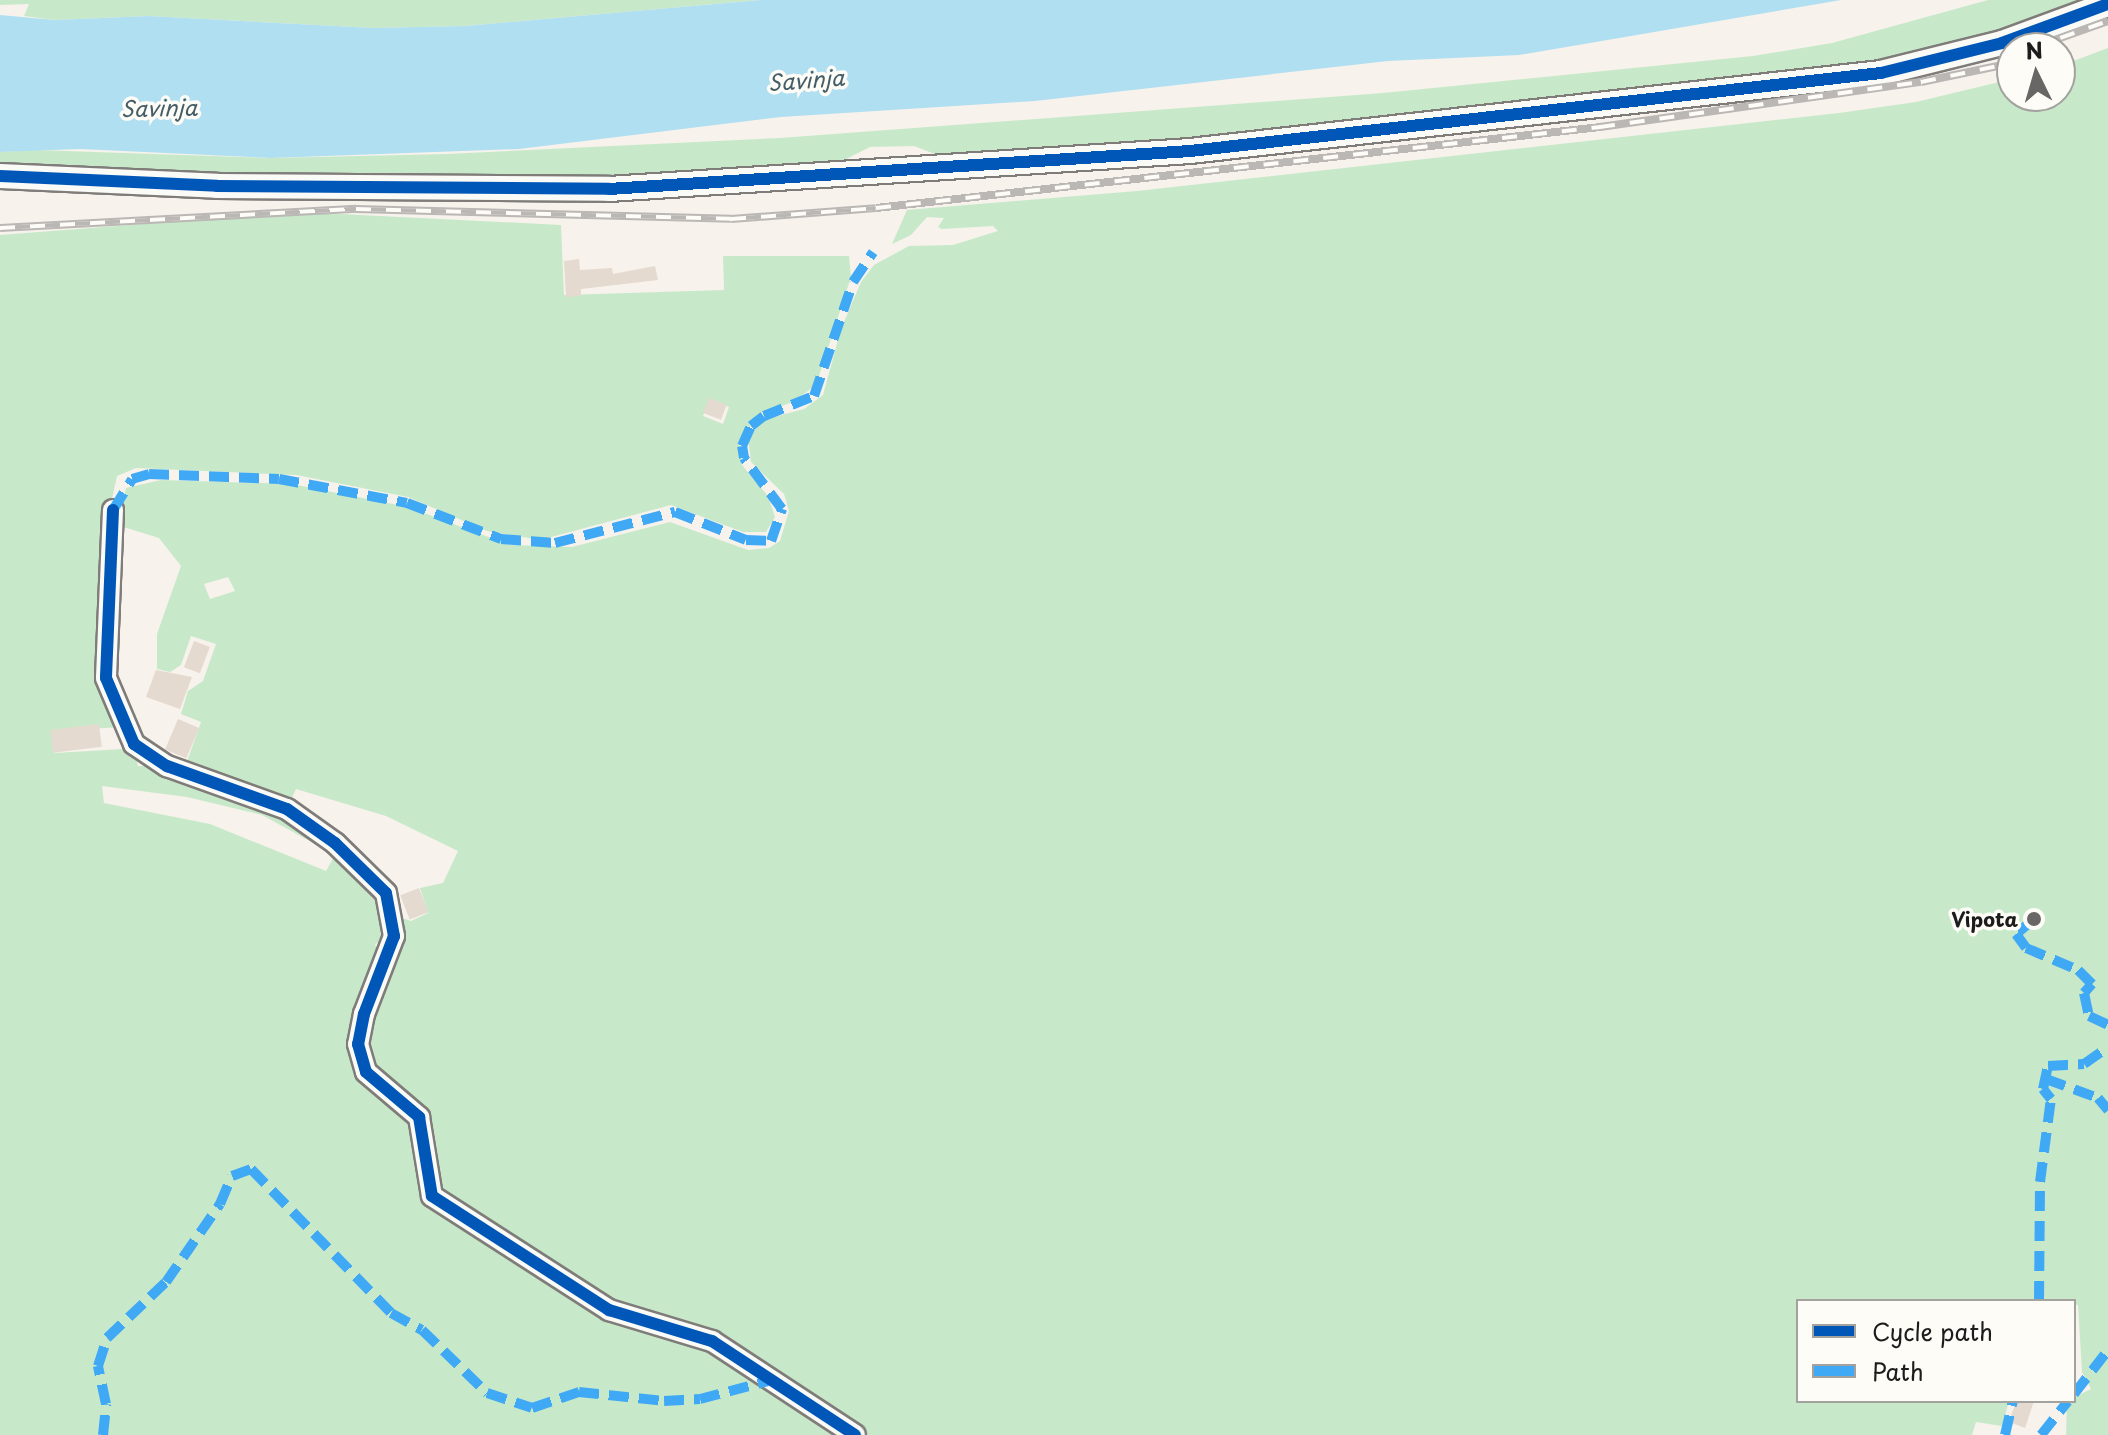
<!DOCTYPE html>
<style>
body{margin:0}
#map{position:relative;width:2108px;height:1435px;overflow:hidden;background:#f7f2ec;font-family:"Playpen Sans",sans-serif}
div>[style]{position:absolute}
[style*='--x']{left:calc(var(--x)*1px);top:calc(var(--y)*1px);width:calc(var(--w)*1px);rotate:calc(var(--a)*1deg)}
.green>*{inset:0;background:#c7e9c9}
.water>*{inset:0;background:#b0dff1}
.building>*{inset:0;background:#e5dad0;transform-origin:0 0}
.roads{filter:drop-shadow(2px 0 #7f7c7a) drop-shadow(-2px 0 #7f7c7a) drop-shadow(0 2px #7f7c7a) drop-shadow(0 -2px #7f7c7a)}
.minor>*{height:20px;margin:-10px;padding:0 10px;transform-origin:10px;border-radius:10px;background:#fafaf7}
.tertiary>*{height:24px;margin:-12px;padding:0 12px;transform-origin:12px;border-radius:12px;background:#fafaf7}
.rail>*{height:8px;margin-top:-4px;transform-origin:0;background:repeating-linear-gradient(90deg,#fdfcf7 0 15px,#bab7b5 0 30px);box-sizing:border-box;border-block:2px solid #bab7b5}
.quiet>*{height:10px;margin-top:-5px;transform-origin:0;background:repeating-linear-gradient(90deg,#3fa9f5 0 20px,transparent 0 30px)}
.cycleway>*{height:12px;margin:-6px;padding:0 6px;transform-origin:6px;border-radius:6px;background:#0057b8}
.dots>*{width:22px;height:22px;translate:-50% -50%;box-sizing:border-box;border:4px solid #fdfcf7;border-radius:50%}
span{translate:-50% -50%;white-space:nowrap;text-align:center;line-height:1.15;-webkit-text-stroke:7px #fdfcf7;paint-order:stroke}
.poi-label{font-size:20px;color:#1c1c1c;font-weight:700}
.right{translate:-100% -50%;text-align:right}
.water-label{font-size:22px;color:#455d67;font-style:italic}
.legend{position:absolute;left:1796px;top:1299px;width:280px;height:104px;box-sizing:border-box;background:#fdfcf7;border:2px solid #a3a29f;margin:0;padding:10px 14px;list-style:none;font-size:24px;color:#1c1c1c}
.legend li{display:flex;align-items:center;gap:16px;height:40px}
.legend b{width:40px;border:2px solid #a3a29f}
.north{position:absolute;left:1996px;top:32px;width:80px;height:80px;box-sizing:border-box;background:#fdfcf7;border:2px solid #a3a29f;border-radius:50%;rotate:355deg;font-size:22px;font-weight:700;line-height:32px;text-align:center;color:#1c1c1c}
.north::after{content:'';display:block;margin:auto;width:28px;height:36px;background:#696765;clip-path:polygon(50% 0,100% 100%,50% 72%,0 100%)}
</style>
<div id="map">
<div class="green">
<div style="clip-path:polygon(0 0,761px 0,465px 26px,373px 28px,149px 16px,55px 20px,24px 16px,29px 4px,0 5px)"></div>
<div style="clip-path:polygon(1988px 0,2101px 0,1924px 58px,1921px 49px,1908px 52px,1907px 61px,1169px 140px,945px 158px,914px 146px,870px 147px,840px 162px,608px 181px,0 171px,0 152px,36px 150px,271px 158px,447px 154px,780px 138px,1383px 93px,1753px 56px,1832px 43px)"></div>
<div style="clip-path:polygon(evenodd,2108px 48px,2108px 1435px,2066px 1435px,2067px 1401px,2091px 1389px,2082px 1372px,2078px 1305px,2014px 1299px,1798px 1301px,1798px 1401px,2009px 1401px,2002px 1426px,1976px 1422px,1972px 1435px,0 1435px,0 235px,300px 212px,561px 225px,564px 295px,724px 290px,723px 256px,849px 256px,851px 277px,816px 385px,793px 402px,761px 413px,739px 441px,742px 465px,768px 496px,775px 517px,766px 532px,743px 532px,671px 505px,540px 540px,487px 531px,408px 497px,296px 475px,136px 468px,117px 476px,109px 513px,104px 675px,122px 727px,54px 731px,55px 753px,123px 749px,135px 755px,138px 766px,154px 766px,276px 808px,346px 854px,383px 892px,394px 918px,390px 935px,375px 944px,382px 961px,360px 1018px,362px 1051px,417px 1119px,433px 1205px,441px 1208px,424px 1117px,375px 1063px,365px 1024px,402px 918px,411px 921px,428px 913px,420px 888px,443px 883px,458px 851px,386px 816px,296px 789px,287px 808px,280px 804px,284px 797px,277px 793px,273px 801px,184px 770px,201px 722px,181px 714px,188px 691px,203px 681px,216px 644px,191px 636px,181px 665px,170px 672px,157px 669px,157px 634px,181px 566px,159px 538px,117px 525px,126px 488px,161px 480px,292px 484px,408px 507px,510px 545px,572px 547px,670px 522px,748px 550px,769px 548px,780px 541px,789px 511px,784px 494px,751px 462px,748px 438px,763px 420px,804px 409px,823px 395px,841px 329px,861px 282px,874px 265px,909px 246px,953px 245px,998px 231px,993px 226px,942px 229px,938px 227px,944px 218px,927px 217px,911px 235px,892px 244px,907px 210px,1137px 191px,1839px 113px,1916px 102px,2012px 79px,2012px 96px,2060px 96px,2060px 66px,2108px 48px,710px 399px,729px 407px,723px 424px,703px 416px,710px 399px,2108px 48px,228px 577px,235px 591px,210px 599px,204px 584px,228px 577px,2108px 48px,102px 786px,187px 797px,262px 815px,335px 855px,326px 871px,210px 824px,104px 803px,102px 786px)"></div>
</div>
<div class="water">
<div style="clip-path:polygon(761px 0,1841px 0,1519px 55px,1388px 61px,1035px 101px,781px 117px,519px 149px,271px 158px,80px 149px,0 152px,0 15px,55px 20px,149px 16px,373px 28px,465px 26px)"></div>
</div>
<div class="building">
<div style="clip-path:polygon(579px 259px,580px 270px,612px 268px,613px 274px,655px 266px,658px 280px,581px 289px,581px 296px,566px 297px,564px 261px)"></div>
<div style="left:709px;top:398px;width:19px;height:16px;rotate:21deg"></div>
<div style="left:194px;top:641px;width:17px;height:28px;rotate:21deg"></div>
<div style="clip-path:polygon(156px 670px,192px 677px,180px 709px,146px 697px)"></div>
<div style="left:178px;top:719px;width:23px;height:33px;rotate:23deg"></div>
<div style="left:99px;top:724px;width:23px;height:49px;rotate:83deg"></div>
<div style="left:419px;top:888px;width:26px;height:20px;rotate:69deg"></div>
<div style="clip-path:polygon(2016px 1401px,2034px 1401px,2025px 1428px,2009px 1422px)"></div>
</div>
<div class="roads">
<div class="minor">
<div style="--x:113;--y:510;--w:168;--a:92.4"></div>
<div style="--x:106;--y:678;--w:72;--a:67"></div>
<div style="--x:134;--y:744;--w:40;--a:34"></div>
<div style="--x:167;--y:766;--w:127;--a:19.7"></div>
<div style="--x:287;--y:809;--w:59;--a:35.3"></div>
<div style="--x:335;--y:843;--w:71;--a:44.4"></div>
<div style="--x:386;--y:893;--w:44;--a:79.5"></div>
<div style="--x:394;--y:936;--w:84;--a:111"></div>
<div style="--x:364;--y:1014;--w:31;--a:101"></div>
<div style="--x:358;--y:1044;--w:29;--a:74"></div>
<div style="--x:366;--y:1072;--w:70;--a:40.3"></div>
<div style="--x:419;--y:1117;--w:80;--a:80.7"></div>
<div style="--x:432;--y:1196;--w:211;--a:32.8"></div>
<div style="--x:609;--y:1310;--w:108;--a:16.8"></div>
<div style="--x:712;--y:1341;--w:171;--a:33.3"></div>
</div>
<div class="tertiary">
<div style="--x:0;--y:176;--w:217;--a:2.6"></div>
<div style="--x:217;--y:186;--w:392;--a:0.4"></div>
<div style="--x:609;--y:189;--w:582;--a:-3.74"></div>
<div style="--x:1190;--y:151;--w:695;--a:-6.44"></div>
<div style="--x:1881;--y:73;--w:125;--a:-13.9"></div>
<div style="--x:2002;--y:43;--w:113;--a:-20.2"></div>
</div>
</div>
<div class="rail">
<div style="--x:2032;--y:48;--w:81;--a:-19.6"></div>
<div style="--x:0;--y:228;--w:357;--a:-3.1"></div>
<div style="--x:356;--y:209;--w:375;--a:1.5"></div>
<div style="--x:731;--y:219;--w:145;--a:-4.3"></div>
<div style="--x:876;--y:208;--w:729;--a:-6.38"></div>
<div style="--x:1600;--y:127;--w:324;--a:-8"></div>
<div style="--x:1921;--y:82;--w:93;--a:-11.8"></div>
</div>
<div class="quiet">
<div style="--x:113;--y:510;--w:36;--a:-58"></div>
<div style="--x:132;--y:479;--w:18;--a:-16"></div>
<div style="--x:149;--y:474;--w:130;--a:2.2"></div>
<div style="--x:279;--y:479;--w:130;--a:10.6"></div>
<div style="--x:407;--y:503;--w:101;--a:21"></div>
<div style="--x:501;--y:539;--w:54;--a:4.2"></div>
<div style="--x:555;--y:543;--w:124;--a:-14.5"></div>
<div style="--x:675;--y:512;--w:76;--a:21.5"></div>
<div style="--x:746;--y:540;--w:25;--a:2"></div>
<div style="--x:771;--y:541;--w:34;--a:-71"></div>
<div style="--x:782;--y:509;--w:64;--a:-126.7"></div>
<div style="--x:744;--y:458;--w:12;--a:-99"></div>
<div style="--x:742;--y:446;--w:22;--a:-66"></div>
<div style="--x:751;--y:426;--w:16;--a:-38"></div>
<div style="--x:764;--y:416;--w:54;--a:-21.8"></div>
<div style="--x:814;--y:396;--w:120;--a:-71.1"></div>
<div style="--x:853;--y:282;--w:36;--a:-56"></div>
<div style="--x:2034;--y:919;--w:23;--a:140"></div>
<div style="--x:2016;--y:934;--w:17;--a:54"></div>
<div style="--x:2026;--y:948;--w:56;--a:22.9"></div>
<div style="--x:2078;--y:970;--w:20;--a:45"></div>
<div style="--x:2092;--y:984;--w:12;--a:132"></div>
<div style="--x:2084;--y:993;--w:24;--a:78"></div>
<div style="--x:2089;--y:1016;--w:21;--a:25"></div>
<div style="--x:2046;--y:1079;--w:55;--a:20.1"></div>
<div style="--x:2098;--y:1098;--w:16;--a:50"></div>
<div style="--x:2039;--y:1301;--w:119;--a:-89.5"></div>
<div style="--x:2040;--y:1182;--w:84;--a:-82.5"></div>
<div style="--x:2051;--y:1099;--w:13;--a:-129"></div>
<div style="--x:2043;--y:1089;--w:24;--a:-78"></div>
<div style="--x:2048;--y:1066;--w:36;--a:-3"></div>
<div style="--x:2084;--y:1064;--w:29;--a:-35"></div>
<div style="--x:2074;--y:1394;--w:56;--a:-52.3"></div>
<div style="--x:103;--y:1435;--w:31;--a:-84"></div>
<div style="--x:106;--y:1404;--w:39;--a:-102"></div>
<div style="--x:98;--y:1366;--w:29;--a:-72"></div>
<div style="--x:107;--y:1338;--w:81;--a:-43.5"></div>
<div style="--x:166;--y:1282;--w:95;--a:-55.3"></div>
<div style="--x:220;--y:1204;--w:30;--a:-67"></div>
<div style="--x:232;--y:1176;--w:20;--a:-20"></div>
<div style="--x:251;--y:1169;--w:201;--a:45.8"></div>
<div style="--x:391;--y:1313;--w:35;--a:29"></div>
<div style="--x:422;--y:1330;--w:91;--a:44.1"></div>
<div style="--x:487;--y:1393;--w:47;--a:18.4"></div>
<div style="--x:532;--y:1408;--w:50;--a:-18.8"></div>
<div style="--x:579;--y:1392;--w:85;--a:6"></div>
<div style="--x:664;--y:1401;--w:36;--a:-3"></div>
<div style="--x:700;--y:1399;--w:70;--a:-14.8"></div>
<div style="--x:2005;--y:1435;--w:35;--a:-77"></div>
<div style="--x:2041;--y:1435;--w:43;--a:-51.5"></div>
</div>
<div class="cycleway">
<div style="--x:0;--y:176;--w:217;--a:2.6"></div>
<div style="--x:217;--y:186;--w:392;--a:0.4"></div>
<div style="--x:609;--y:189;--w:582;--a:-3.74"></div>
<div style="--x:1190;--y:151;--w:695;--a:-6.44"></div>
<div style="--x:1881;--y:73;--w:125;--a:-13.9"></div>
<div style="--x:2002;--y:43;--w:113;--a:-20.2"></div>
<div style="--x:113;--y:510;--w:168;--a:92.4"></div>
<div style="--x:106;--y:678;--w:72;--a:67"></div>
<div style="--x:134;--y:744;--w:40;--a:34"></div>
<div style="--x:167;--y:766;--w:127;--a:19.7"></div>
<div style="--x:287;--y:809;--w:59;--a:35.3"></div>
<div style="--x:335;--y:843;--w:71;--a:44.4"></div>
<div style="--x:386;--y:893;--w:44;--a:79.5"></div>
<div style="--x:394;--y:936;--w:84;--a:111"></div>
<div style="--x:364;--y:1014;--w:31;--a:101"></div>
<div style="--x:358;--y:1044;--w:29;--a:74"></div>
<div style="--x:366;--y:1072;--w:70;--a:40.3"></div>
<div style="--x:419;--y:1117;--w:80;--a:80.7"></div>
<div style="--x:432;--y:1196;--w:211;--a:32.8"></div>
<div style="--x:609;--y:1310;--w:108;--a:16.8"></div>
<div style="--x:712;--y:1341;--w:171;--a:33.3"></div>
</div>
<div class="dots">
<div style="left:2034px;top:919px;background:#696765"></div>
</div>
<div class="poi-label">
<span class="right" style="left:2018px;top:919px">Vipota</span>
</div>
<div class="water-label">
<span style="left:806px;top:79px;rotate:-4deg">Savinja</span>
<span style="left:159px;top:107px;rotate:-1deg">Savinja</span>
</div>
<ul class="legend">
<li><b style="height:10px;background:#0057b8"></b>Cycle path</li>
<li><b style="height:10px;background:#3fa9f5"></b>Path</li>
</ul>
<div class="north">N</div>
</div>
